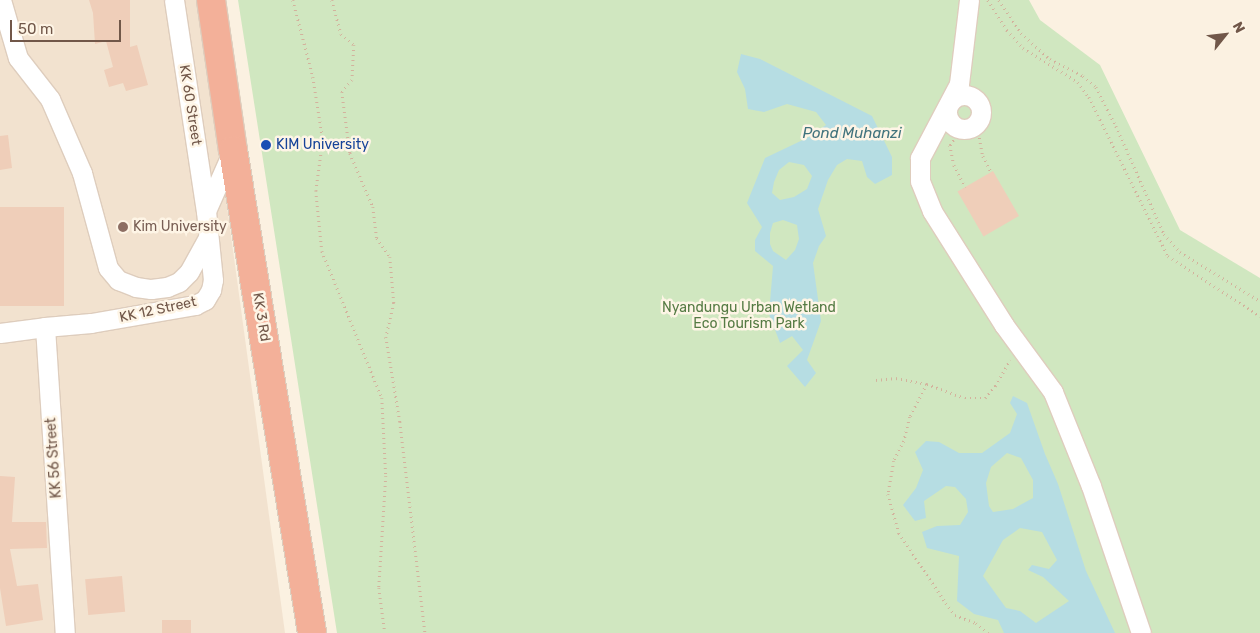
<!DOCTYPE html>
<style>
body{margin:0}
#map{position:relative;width:1260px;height:633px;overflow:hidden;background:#fbf1e1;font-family:Rubik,sans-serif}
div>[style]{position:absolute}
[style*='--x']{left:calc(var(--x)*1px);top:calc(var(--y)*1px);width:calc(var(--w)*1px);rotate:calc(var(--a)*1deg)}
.residential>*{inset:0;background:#f2e2cf}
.green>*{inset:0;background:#d0e7c0}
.water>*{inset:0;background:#b6dde3}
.building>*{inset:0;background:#efceb9;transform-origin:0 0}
.path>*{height:2.5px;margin-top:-1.25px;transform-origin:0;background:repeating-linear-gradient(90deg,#d3b29d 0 1px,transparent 0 5px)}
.roads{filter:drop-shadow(1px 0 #decdbd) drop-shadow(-1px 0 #decdbd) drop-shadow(0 1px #decdbd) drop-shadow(0 -1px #decdbd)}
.minor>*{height:19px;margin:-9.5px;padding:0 9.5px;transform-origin:9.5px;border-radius:9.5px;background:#fff}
.minor>.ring{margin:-9.5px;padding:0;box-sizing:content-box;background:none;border:19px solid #fff;border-radius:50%}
.highway>*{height:28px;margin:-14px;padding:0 14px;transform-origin:14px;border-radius:14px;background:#f3b099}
.dots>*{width:14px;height:14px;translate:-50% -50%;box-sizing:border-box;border:2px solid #fef5e6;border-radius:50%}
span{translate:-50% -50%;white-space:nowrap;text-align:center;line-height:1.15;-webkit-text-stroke:5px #fef5e6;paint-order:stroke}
.street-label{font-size:14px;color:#715749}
.transit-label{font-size:14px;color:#164399}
.left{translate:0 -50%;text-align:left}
.education-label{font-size:14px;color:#785e54}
.park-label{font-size:14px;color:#557b44}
.water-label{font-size:15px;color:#41737d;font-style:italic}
.north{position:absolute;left:1200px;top:10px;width:50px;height:50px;-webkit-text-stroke:4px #fef5e6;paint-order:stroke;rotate:61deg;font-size:14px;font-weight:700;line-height:20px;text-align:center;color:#715749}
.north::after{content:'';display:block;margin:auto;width:18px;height:22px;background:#715749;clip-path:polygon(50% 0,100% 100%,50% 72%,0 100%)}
.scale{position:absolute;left:10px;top:20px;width:111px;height:22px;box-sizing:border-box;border:2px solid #715749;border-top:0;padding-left:6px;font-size:15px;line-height:18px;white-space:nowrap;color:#715749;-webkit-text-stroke:4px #fef5e6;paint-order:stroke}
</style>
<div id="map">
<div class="residential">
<div style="clip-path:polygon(0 0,199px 0,285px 633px,0 633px)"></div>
</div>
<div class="green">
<div style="clip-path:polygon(238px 0,1029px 0,1040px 20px,1100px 65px,1180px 230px,1260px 278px,1260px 633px,337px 633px)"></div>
</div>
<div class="water">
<div style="clip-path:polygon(evenodd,741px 54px,760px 59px,872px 116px,892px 157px,892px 175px,875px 184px,867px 177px,862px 161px,847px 159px,837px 165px,828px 180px,818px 209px,826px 236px,819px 246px,813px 263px,821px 321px,807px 360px,816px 373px,805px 387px,787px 366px,803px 350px,792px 336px,780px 343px,769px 314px,773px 266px,755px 251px,755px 240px,762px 227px,747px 203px,765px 158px,807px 138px,826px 125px,816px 112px,787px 104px,764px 112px,748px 109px,745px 89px,737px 72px,741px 54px,789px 162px,804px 165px,812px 176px,807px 189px,794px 197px,780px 200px,772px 193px,774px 182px,779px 170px,789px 162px,741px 54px,783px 220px,797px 225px,799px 239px,795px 250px,786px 260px,773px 251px,770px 244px,770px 233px,773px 223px,783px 220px)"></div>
<div style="clip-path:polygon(evenodd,1013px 396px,1027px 403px,1045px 454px,1058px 484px,1086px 571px,1115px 633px,1004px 633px,998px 620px,974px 614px,957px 601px,959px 556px,927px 548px,922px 532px,937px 526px,960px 525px,968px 512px,966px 499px,955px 487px,946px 486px,924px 501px,926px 518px,915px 521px,903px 505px,916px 488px,923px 470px,915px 452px,926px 441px,939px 442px,959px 453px,982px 453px,1010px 433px,1017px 414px,1010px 403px,1013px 396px,1007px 453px,1021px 458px,1033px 480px,1033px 498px,1013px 509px,993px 512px,989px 506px,986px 483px,991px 467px,1007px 453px,1013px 396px,1020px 528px,1042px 532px,1057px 560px,1049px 569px,1032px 565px,1028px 570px,1043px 577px,1069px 601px,1036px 623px,1020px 611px,1006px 608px,983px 576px,1003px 540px,1020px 528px)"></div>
</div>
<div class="building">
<div style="clip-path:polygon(89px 0,130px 0,130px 47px,137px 45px,148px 85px,126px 91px,123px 83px,109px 87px,104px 70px,113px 67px,106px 41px,95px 44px,93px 13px)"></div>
<div style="clip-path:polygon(8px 135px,12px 168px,0 170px,0 136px)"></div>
<div style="left:993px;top:171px;width:52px;height:41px;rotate:60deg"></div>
<div style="left:0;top:207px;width:64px;height:99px"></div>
<div style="clip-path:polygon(0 476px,15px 477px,12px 522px,46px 522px,47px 548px,10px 549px,17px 586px,38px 584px,43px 620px,6px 626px,0 588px)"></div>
<div style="left:122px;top:576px;width:36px;height:37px;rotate:85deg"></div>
<div style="left:162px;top:620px;width:29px;height:13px"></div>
</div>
<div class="path">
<div style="--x:293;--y:0;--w:80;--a:75.4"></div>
<div style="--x:313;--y:77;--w:64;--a:81"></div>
<div style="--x:323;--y:140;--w:51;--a:97.8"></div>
<div style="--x:316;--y:191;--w:60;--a:84.3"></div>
<div style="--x:322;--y:251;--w:159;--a:67.8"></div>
<div style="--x:382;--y:398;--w:78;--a:87.1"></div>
<div style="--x:386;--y:476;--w:112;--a:93.6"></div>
<div style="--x:379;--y:588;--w:45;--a:82.4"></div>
<div style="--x:332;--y:0;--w:35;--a:75"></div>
<div style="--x:341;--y:34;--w:17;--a:40"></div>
<div style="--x:354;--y:45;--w:35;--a:93"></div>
<div style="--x:352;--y:80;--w:16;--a:130"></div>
<div style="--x:342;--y:92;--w:62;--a:82.5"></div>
<div style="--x:350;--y:153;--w:59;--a:66.9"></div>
<div style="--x:373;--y:207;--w:31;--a:83"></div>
<div style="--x:377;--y:238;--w:23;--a:56"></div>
<div style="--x:390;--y:257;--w:46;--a:85"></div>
<div style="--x:394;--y:303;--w:35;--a:103"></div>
<div style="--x:386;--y:337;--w:86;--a:80.6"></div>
<div style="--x:400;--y:422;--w:212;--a:83.2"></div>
<div style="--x:988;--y:0;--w:36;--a:58"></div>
<div style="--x:1007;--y:30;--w:24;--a:48"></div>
<div style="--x:1023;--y:48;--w:65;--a:31.7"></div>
<div style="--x:1078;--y:82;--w:19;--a:54"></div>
<div style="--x:1089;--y:97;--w:178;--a:63.6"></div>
<div style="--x:1168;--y:256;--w:110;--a:33.1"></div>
<div style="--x:999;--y:0;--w:40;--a:56"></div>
<div style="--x:1021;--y:33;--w:39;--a:42"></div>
<div style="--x:1050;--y:59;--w:37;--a:27"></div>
<div style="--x:1083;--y:76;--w:17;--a:40"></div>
<div style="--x:1096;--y:87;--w:44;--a:62.9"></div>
<div style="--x:1116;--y:126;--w:118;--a:66"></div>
<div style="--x:1164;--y:234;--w:24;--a:48"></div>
<div style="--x:1180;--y:252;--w:94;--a:31.5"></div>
<div style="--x:977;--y:123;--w:34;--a:80"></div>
<div style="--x:983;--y:156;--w:18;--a:63"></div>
<div style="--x:950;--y:145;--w:20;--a:79"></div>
<div style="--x:954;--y:165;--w:25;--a:63"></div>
<div style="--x:950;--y:145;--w:15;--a:-58"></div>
<div style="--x:958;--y:132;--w:6;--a:-31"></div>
<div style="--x:876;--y:380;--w:20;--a:-6"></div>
<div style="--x:896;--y:378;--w:32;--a:11"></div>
<div style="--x:927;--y:384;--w:40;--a:20.2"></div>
<div style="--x:965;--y:398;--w:20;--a:0"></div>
<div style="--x:985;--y:398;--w:16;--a:-50"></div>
<div style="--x:995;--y:386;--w:30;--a:-60"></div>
<div style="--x:927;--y:384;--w:37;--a:117"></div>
<div style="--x:910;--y:417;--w:25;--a:104"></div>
<div style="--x:904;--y:441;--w:22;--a:117"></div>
<div style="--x:894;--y:461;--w:34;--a:100"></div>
<div style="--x:888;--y:494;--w:41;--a:74.2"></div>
<div style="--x:899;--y:533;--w:84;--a:56.1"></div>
<div style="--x:946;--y:603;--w:15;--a:53"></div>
<div style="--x:955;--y:615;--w:22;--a:21"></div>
<div style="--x:976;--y:623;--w:16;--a:40"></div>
</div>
<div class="roads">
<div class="minor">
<div style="--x:1;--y:0;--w:60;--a:73.7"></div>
<div style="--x:18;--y:58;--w:52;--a:52"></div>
<div style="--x:50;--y:99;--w:81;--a:66.6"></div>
<div style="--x:82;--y:173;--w:98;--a:74.7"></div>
<div style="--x:108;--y:268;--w:16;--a:50"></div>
<div style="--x:118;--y:280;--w:19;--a:21"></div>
<div style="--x:136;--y:287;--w:15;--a:8"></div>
<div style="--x:151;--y:289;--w:16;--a:-7"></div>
<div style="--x:167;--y:287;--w:13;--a:-23"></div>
<div style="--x:179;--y:282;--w:14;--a:-45"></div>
<div style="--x:189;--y:272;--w:39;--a:-61"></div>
<div style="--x:174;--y:0;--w:213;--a:81.4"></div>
<div style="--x:969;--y:0;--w:85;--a:96.8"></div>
<div style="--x:959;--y:84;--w:84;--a:117.8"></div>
<div style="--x:920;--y:158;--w:23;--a:90"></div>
<div style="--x:920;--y:181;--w:32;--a:68"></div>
<div style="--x:932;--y:211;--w:135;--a:57.7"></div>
<div style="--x:1004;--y:325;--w:83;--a:53.8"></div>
<div style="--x:1053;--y:392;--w:101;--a:68"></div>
<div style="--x:1091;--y:486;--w:155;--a:71.2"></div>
<div class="ring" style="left:947px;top:95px;width:15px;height:15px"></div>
<div style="--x:45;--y:327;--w:46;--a:-5"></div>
<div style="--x:91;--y:323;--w:106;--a:-9.8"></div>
<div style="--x:195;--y:305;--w:11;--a:-27"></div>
<div style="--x:205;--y:300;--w:12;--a:-59"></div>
<div style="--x:211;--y:290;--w:10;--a:-79"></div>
<div style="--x:213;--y:280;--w:69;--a:-95.8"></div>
<div style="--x:206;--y:211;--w:67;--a:-66.1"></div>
<div style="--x:0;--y:333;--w:45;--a:-7.6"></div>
<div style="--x:45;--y:327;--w:307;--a:86.3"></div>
</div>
<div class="highway">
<div style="--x:211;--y:0;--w:152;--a:81.7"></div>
<div style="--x:233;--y:150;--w:489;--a:80.7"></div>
</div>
</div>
<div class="dots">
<div style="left:266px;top:145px;background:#1a4fb4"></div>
<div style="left:123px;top:227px;background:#8d6e63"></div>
</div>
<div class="street-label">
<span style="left:190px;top:105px;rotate:81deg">KK 60 Street</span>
<span style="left:158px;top:310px;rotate:-12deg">KK 12 Street</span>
<span style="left:261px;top:317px;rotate:81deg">KK 3 Rd</span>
<span style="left:54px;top:458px;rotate:-94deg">KK 56 Street</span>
</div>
<div class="transit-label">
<span class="left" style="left:276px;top:145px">KIM University</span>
</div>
<div class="education-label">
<span class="left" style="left:133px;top:227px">Kim University</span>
</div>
<div class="park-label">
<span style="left:749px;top:316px">Nyandungu Urban Wetland<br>Eco Tourism Park</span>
</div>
<div class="water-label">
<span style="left:852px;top:134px">Pond Muhanzi</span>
</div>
<div class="north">N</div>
<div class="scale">50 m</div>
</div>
